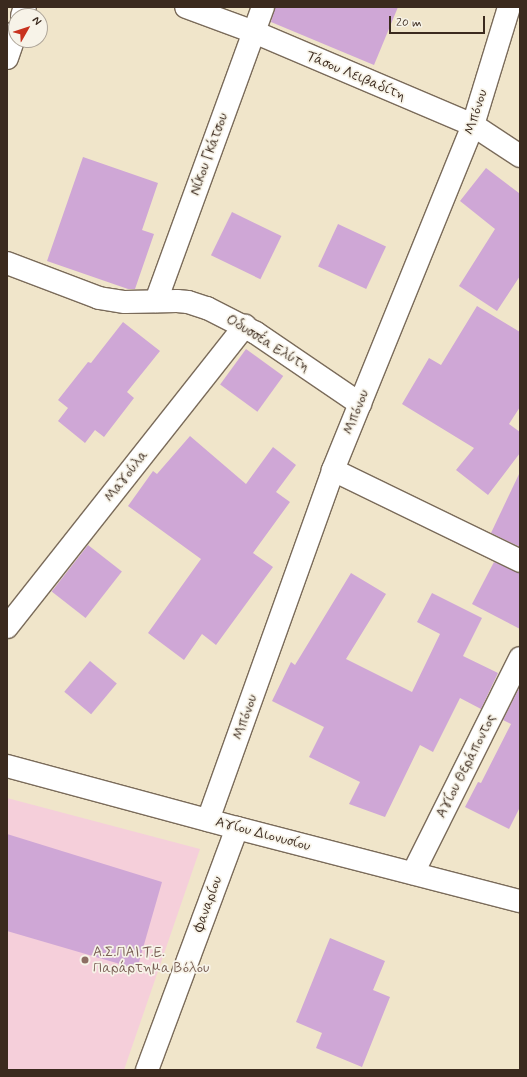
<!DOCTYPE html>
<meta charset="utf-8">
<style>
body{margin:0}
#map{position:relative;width:527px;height:1077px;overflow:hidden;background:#f0e5ca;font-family:Mynerve,sans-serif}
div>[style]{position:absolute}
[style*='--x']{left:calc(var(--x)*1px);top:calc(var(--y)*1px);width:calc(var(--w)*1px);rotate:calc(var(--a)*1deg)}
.built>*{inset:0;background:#f5cfda}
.building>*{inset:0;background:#cfa7d6;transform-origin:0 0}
.roads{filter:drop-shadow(1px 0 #7a6b5a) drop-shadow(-1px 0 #7a6b5a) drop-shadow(0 1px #7a6b5a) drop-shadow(0 -1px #7a6b5a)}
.minor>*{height:22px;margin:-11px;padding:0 11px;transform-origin:11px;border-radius:11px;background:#fff}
.secondary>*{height:22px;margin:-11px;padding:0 11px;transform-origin:11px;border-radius:11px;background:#fff}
.dots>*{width:11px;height:11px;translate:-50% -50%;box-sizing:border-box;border:2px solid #f7f3e8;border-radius:50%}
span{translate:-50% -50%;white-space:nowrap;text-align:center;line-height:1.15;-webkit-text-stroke:3.5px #f7f3e8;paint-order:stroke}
.street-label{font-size:14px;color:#3b2a1e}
.education-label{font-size:14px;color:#785e54}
.left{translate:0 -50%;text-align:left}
.frame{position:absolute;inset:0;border:8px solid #3b2a1e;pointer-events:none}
.north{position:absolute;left:8px;top:8px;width:40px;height:40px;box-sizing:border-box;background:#f7f3e8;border:1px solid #aca397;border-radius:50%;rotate:51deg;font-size:11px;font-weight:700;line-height:16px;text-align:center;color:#3b2a1e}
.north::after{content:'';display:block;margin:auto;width:14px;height:18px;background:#c8321e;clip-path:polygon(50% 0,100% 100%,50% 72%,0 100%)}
.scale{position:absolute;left:389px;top:16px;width:96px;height:18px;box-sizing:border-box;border:2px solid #3b2a1e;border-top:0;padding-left:5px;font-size:12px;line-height:14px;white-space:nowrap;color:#3b2a1e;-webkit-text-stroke:3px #f7f3e8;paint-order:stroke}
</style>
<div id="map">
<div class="built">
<div style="clip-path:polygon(7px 798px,200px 849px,124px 1070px,7px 1070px)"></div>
</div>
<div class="building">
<div style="clip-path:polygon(275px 7px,398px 7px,374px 65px,271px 22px)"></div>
<div style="clip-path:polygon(83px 157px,158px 183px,142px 230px,154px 234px,135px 289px,128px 289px,47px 261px)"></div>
<div style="clip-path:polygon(486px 168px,519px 193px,520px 192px,520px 276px,497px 311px,459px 286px,495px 229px,460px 201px)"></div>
<div style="left:232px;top:212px;width:55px;height:48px;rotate:26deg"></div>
<div style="left:338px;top:224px;width:53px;height:47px;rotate:25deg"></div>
<div style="clip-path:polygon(477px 306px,520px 332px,520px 407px,509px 424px,520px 432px,520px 453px,488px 495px,456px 470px,474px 448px,402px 404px,429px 358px,441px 365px)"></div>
<div style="clip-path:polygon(123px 322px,160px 351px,127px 392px,134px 398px,104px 437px,95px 430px,85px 443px,58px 421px,68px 408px,58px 400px,88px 362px,91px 363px)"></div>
<div style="left:246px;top:349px;width:46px;height:44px;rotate:36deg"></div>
<div style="clip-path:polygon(190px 436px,246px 484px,273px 447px,296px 465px,276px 492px,290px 502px,253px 553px,273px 567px,216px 645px,202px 634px,184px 660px,148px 633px,201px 559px,128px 506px,153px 471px,157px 474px)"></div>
<div style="clip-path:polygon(520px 472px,520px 547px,491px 533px)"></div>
<div style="left:88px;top:545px;width:43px;height:59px;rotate:38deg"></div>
<div style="clip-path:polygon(494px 562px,520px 573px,520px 629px,472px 604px)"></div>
<div style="clip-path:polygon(351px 573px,386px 594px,346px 659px,412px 692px,440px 634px,417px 622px,432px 593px,482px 618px,463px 656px,498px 673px,481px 709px,460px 698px,433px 752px,420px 745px,385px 817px,349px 804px,360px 782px,309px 757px,324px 727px,272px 701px,291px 662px,295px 665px)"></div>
<div style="left:90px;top:661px;width:35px;height:40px;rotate:40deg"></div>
<div style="clip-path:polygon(520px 686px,520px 807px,509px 829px,465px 807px,478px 782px,481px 783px,511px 724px,503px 720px)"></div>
<div style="clip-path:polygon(7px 834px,162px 882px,137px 969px,7px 931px)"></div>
<div style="clip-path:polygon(330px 938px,385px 961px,373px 990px,390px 997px,362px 1067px,316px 1048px,322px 1033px,296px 1022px)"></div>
</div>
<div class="roads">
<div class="minor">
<div style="--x:186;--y:7;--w:72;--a:20.2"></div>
<div style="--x:254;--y:32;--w:238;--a:23"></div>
<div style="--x:473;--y:125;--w:56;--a:33.4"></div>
<div style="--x:22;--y:16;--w:9;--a:-72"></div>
<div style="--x:7;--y:58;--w:28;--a:-71"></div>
<div style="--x:7;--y:263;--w:98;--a:20.8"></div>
<div style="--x:99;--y:298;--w:26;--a:9"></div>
<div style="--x:125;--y:302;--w:52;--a:-1.1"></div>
<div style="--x:177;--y:301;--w:11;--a:5"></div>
<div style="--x:188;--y:302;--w:20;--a:18"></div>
<div style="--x:207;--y:308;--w:55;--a:27"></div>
<div style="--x:256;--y:333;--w:126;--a:34.3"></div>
<div style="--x:156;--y:301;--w:313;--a:-70"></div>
<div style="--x:333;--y:470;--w:208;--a:25.9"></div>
<div style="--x:7;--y:627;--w:384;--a:-51.7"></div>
<div style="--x:208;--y:820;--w:372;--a:-70.3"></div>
<div style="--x:333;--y:470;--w:372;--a:-67.9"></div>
<div style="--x:473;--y:125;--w:123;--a:-73"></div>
<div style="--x:413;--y:873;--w:240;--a:-63.5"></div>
<div style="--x:147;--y:1070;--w:258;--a:-69.6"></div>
</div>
<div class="secondary">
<div style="--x:7;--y:766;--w:238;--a:15.1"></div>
<div style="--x:237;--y:828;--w:292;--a:14.5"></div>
</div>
</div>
<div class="dots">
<div style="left:85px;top:960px;background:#8d6e63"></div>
</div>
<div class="street-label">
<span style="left:356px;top:76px;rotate:23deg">Τάσου Λειβαδίτη</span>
<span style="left:476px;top:112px;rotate:-72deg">Μπόνου</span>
<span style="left:209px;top:154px;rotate:-70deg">Νίκου Γκάτσου</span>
<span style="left:268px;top:343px;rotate:32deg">Οδυσσέα Ελύτη</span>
<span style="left:356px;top:412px;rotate:-68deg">Μπόνου</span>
<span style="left:126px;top:476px;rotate:-52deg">Μαγούλα</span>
<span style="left:245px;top:717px;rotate:-70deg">Μπόνου</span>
<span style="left:466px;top:766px;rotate:-63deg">Αγίου Θεράποντος</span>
<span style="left:263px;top:834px;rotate:15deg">Αγίου Διονυσίου</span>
<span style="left:208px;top:904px;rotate:-70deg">Φαναρίου</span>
</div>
<div class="education-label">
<span class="left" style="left:93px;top:960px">Α.Σ.ΠΑΙ.Τ.Ε.<br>Παράρτημα Βόλου</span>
</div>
<div class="frame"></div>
<div class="north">N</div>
<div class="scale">20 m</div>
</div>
